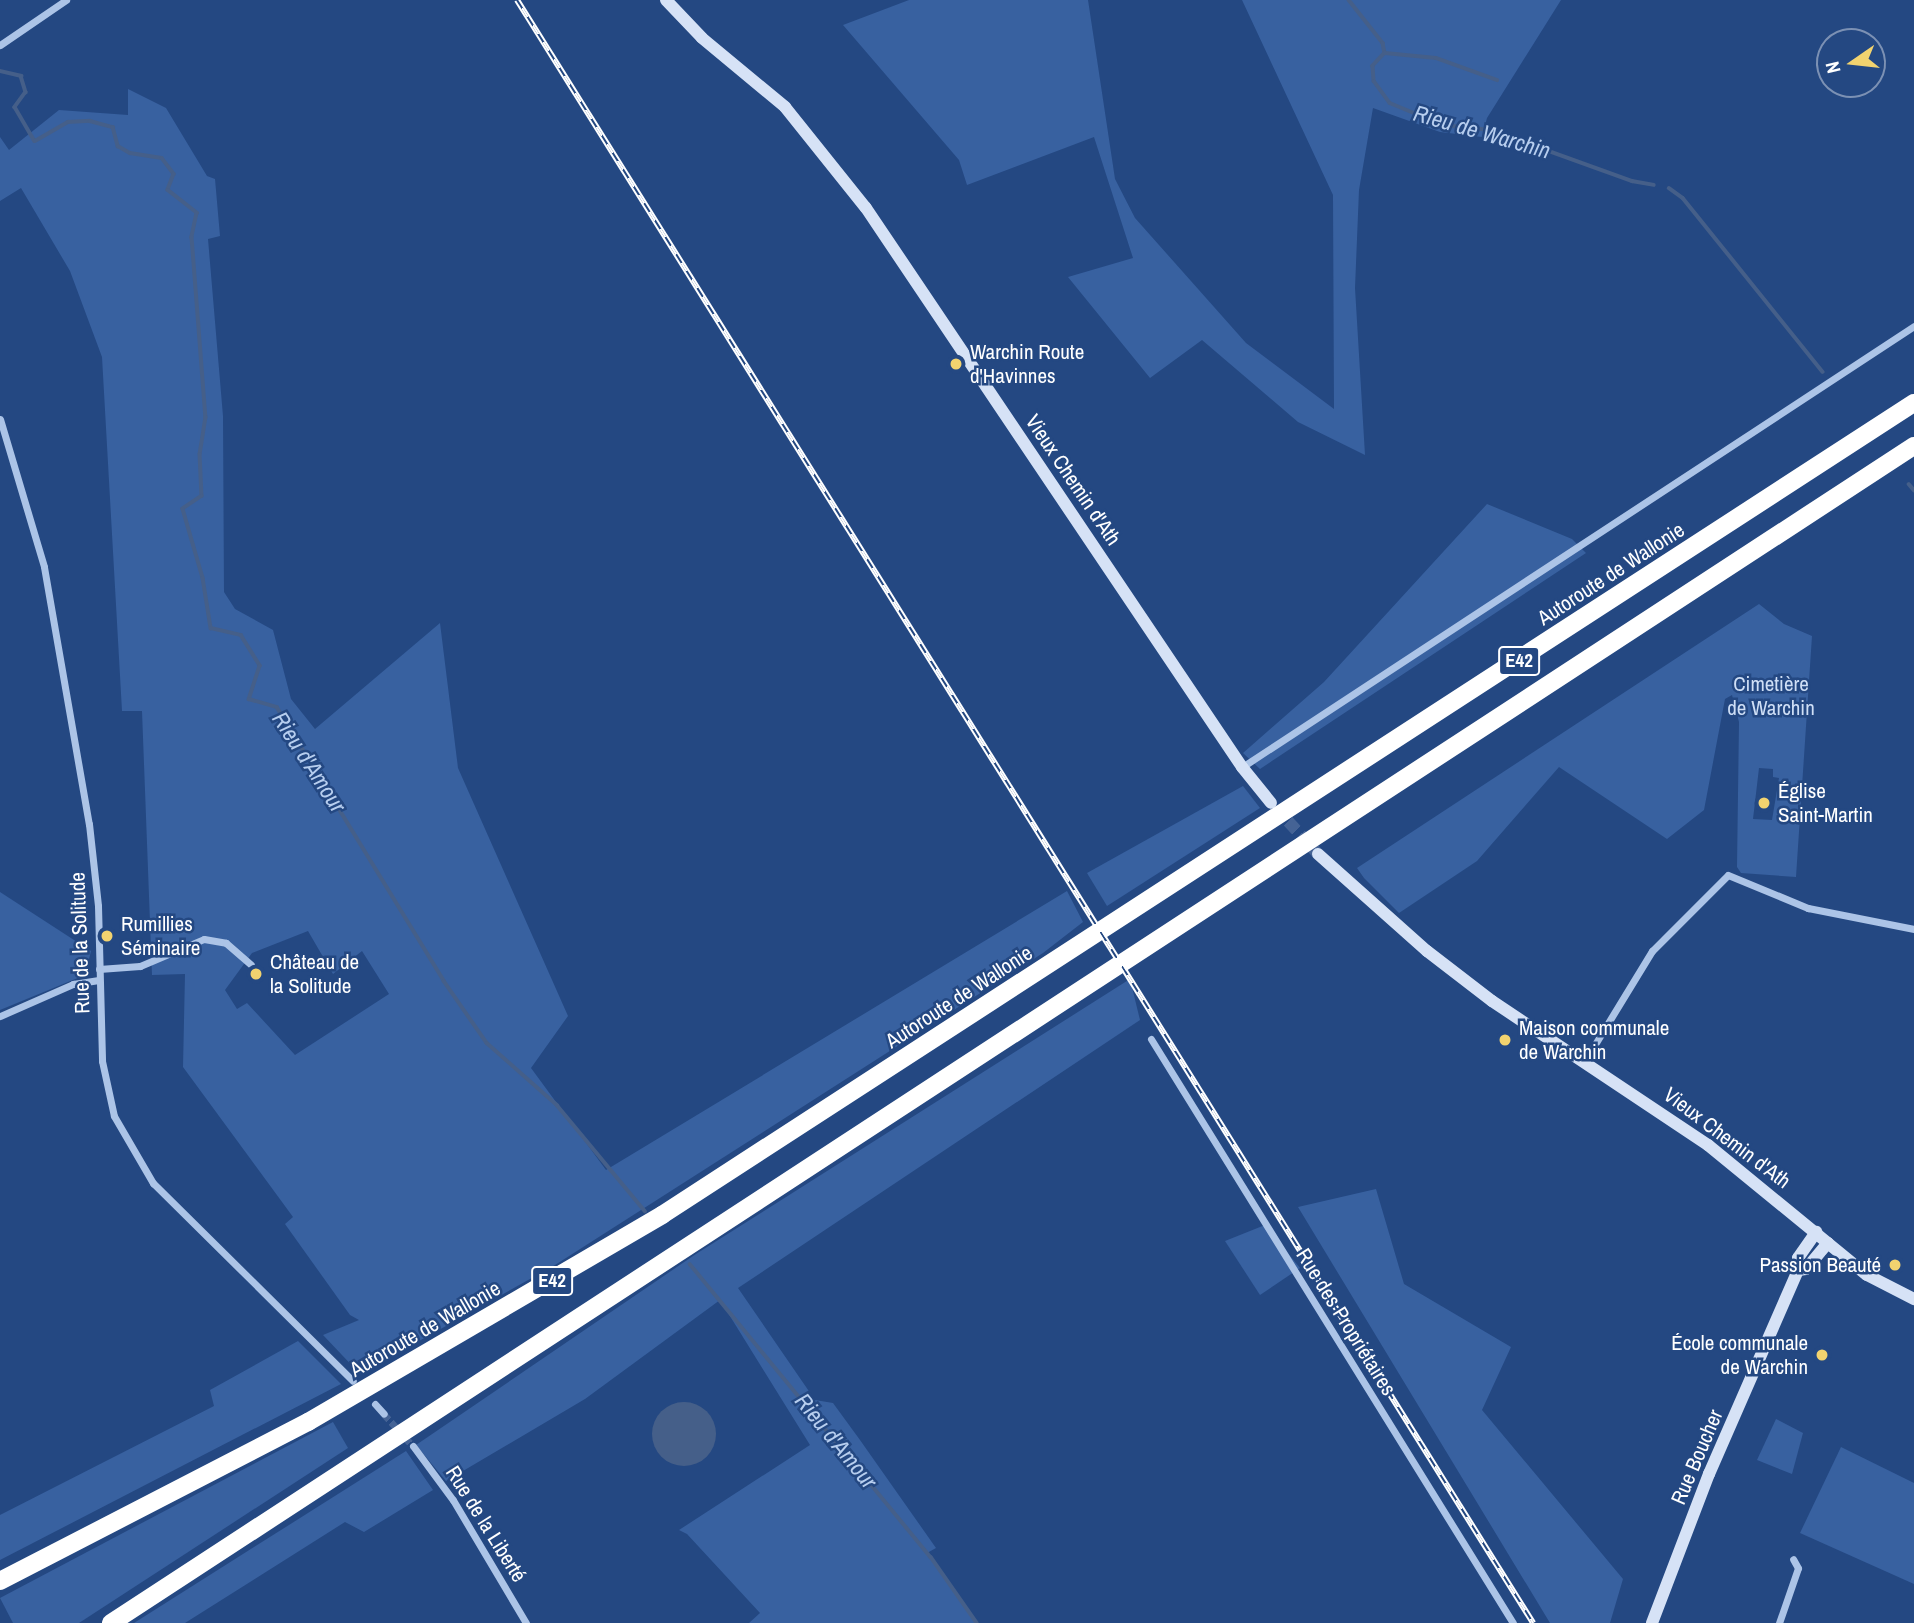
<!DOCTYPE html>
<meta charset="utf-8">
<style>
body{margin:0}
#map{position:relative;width:1914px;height:1623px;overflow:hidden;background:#244882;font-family:"Archivo Narrow",sans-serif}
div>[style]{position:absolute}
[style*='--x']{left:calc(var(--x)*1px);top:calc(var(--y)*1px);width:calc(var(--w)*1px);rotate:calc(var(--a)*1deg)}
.green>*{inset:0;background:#3861a0}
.water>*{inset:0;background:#455f89}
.round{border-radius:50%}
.stream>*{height:3.5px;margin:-1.75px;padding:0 1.75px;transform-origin:1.75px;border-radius:1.75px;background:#455f89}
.street-tunnel>*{height:7px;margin-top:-3.5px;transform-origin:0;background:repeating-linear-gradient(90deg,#456395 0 7px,transparent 0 10.5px)}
.secondary-tunnel>*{height:12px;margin-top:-6px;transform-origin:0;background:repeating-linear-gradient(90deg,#456395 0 12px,transparent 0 18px)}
.street>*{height:7px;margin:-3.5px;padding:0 3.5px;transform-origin:3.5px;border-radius:3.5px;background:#acc4e7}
.secondary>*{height:12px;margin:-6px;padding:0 6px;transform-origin:6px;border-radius:6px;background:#d6e2f6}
.highway>*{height:18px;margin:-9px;padding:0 9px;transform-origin:9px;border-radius:9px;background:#fff}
.rail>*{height:6px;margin-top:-3px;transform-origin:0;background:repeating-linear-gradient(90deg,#244882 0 10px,#fff 0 20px);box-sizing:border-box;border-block:2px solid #fff}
.dots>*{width:19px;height:19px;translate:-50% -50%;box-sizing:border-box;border:4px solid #244882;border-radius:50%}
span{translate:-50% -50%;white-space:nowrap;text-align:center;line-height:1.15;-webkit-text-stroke:5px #244882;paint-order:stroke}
.shield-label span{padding:2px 5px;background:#244882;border:2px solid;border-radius:5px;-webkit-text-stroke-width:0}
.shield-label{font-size:19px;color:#fff;font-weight:700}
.poi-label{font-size:21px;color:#fff}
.left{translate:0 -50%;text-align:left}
.right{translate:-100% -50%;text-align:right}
.street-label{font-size:21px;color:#fff}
.park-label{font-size:21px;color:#cfdff6}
.water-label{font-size:23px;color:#b7ceef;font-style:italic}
.north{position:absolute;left:1816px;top:28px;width:70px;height:70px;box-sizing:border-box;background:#244882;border:2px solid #7c91b4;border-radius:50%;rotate:256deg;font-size:19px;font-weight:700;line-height:28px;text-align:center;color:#fff}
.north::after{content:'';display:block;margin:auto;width:24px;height:32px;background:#f2d36f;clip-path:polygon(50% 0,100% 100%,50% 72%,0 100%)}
</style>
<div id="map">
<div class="green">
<div style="clip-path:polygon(909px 0,1088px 0,1115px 179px,1135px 218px,1246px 343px,1334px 409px,1333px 195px,1242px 0,1561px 0,1487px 118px,1482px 137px,1440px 132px,1373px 108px,1359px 190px,1355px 288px,1365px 455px,1298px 422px,1202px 340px,1150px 378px,1068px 277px,1133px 258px,1094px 137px,967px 185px,959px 160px,843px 25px)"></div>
<div style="clip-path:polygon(evenodd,128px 89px,166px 108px,207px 176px,215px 179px,220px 236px,208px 239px,223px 416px,224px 592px,235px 609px,273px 630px,291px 699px,315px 729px,440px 623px,458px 768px,568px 1016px,531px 1068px,606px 1170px,1067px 891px,1083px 922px,1043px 953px,555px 1265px,360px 1374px,323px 1335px,359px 1320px,350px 1315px,285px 1224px,293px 1217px,183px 1067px,185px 974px,152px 975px,142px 711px,122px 711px,102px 357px,70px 271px,21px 188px,0 201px,0 137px,9px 150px,59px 110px,128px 115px,128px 89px,308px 931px,333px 974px,362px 951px,389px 994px,295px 1055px,247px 1003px,237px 1009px,225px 990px,252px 953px,308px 931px)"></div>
<div style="clip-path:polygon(1487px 504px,1572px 539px,1586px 553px,1260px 769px,1243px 753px,1324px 682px)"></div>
<div style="clip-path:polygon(evenodd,1759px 604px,1784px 624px,1812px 636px,1796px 877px,1741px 873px,1737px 867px,1739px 722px,1732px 695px,1725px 699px,1704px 810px,1667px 839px,1559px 767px,1477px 861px,1399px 913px,1364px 878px,1357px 868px,1759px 604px,1759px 768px,1773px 769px,1773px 777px,1779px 778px,1772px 820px,1753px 819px,1759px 768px)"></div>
<div style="clip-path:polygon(1243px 786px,1260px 808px,1107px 906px,1087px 873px)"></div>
<div style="clip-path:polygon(0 892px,91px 951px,85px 975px,0 1010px)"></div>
<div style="clip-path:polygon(1130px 979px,1140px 1020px,738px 1288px,815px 1400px,833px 1403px,860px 1440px,936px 1548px,927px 1553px,978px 1623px,749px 1623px,760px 1613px,687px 1534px,679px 1530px,810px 1445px,720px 1300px,585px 1399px,446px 1481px,416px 1445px,696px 1254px)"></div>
<div style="clip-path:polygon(1376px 1189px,1404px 1284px,1511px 1347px,1482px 1410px,1623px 1579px,1610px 1623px,1550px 1623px,1298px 1207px)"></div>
<div style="clip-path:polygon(1265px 1225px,1300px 1268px,1260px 1295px,1225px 1241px)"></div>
<div style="clip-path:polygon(298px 1341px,341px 1384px,0 1560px,0 1515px,214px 1406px,210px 1390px)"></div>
<div style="clip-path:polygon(1776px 1419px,1803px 1433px,1792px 1474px,1757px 1460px)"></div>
<div style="clip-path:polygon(333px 1422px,348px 1448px,79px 1623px,13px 1623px,0 1598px)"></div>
<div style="clip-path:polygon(1841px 1447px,1914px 1483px,1914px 1584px,1800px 1533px)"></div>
<div style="clip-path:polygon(406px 1451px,433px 1490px,364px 1532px,345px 1522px,185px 1623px,134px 1623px)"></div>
</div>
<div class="water">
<div class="round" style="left:652px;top:1402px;width:64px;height:64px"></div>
</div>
<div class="stream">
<div style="--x:1349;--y:0;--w:55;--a:51.7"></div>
<div style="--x:1383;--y:43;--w:10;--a:79"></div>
<div style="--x:1385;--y:53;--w:18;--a:133"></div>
<div style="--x:1373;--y:66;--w:15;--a:86"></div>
<div style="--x:1374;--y:81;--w:27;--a:54"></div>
<div style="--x:1390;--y:103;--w:57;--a:22.5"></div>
<div style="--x:1443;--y:125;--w:48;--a:5.9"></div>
<div style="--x:1491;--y:130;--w:150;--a:19.9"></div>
<div style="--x:1632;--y:181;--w:22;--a:10"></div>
<div style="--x:1385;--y:53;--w:51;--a:5.6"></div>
<div style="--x:1436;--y:58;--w:65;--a:19.8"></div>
<div style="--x:0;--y:71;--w:22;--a:13"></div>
<div style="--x:21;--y:76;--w:17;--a:73"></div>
<div style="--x:26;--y:92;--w:19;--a:126"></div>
<div style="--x:15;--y:107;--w:39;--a:60"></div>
<div style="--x:35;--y:141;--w:38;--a:-30"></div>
<div style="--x:68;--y:122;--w:22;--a:-3"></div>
<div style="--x:90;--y:121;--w:24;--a:15"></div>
<div style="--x:113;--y:127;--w:20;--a:75"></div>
<div style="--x:118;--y:146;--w:14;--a:30"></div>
<div style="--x:130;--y:153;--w:32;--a:9"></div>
<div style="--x:162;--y:158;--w:20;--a:53"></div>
<div style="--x:174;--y:174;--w:17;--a:111"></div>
<div style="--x:168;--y:190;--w:37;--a:38"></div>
<div style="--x:197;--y:213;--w:25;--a:102"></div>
<div style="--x:192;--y:237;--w:181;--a:85.6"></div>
<div style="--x:206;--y:417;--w:37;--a:99"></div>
<div style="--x:200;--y:454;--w:42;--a:87.3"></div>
<div style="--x:202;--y:496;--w:23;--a:146"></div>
<div style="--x:183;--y:509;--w:72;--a:73.8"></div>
<div style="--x:203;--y:578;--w:51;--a:80.9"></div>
<div style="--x:211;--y:628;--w:31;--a:13"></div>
<div style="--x:241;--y:635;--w:36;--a:58"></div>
<div style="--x:260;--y:666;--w:35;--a:108"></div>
<div style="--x:249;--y:699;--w:29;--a:16"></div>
<div style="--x:277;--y:707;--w:321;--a:58.6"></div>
<div style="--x:444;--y:981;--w:75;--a:55.3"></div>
<div style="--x:487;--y:1043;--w:94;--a:41.5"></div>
<div style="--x:557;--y:1105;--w:138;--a:50.3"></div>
<div style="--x:1669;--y:188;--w:17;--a:36"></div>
<div style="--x:1683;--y:198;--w:223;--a:51.2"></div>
<div style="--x:1909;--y:484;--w:8;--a:50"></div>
<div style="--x:690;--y:1264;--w:379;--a:50.6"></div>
<div style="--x:931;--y:1557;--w:80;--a:55.1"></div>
</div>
<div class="street-tunnel">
<div style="--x:384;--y:1414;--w:43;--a:47.8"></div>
</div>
<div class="secondary-tunnel">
<div style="--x:1276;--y:808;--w:62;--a:47.6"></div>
</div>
<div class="street">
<div style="--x:0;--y:45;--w:80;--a:-34.3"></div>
<div style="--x:0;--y:419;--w:154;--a:73.4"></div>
<div style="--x:44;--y:567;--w:261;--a:80.1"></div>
<div style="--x:89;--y:824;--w:82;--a:83.7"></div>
<div style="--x:98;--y:906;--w:155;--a:88.5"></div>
<div style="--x:102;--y:1061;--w:56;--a:77.7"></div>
<div style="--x:114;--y:1116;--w:78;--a:59.8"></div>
<div style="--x:153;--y:1183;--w:281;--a:44.7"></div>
<div style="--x:1242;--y:767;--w:804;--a:-33.27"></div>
<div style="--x:99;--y:969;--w:41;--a:-4.2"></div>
<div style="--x:140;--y:966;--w:69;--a:-22.9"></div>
<div style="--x:204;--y:939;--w:22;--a:10"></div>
<div style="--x:226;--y:943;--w:33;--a:41"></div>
<div style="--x:0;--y:1016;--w:80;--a:-23.7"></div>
<div style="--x:73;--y:984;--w:26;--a:-9"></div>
<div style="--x:1151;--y:1039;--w:687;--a:58.21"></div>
<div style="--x:1586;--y:1059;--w:127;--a:-58.6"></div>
<div style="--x:1652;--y:951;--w:107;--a:-45"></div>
<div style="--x:1728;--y:875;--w:87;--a:22.4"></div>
<div style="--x:1808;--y:908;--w:108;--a:11.2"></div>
<div style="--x:375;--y:1404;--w:13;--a:48"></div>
<div style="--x:413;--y:1446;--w:67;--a:53.5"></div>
<div style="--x:453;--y:1500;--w:143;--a:59.3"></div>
<div style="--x:1779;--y:1623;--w:58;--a:-70.9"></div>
<div style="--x:1798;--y:1568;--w:10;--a:-119"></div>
</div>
<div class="secondary">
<div style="--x:666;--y:0;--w:52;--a:46.5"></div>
<div style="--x:702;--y:38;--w:108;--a:39.7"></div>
<div style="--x:785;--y:107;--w:129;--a:51.3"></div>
<div style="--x:866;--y:208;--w:674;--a:56.07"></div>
<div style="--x:1242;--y:767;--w:46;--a:51.1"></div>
<div style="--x:1318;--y:854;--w:146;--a:41.7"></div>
<div style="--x:1427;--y:951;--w:82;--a:37.6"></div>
<div style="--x:1492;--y:1001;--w:260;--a:33.7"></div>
<div style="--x:1708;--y:1145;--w:205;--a:39.3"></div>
<div style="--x:1867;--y:1275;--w:53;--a:27.1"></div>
<div style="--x:1798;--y:1270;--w:8;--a:-7"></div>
<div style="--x:1806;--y:1269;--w:34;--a:-50"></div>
<div style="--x:1652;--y:1623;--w:160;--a:-69.1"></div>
<div style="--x:1709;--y:1474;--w:223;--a:-66.4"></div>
<div style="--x:1798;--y:1270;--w:12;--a:-90"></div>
<div style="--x:1798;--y:1258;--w:32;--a:-55"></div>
</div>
<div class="highway">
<div style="--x:0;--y:1581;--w:347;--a:-27.3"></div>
<div style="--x:308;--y:1422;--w:410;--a:-30.3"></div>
<div style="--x:662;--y:1215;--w:1492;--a:-32.97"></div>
<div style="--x:111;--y:1623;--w:2153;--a:-33.14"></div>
</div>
<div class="rail">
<div style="--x:517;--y:0;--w:1915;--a:57.95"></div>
</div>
<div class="dots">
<div style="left:956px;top:364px;background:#f2d36f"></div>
<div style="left:1764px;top:803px;background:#f2d36f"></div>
<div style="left:107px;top:936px;background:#f2d36f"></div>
<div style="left:256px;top:974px;background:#f2d36f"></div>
<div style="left:1505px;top:1040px;background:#f2d36f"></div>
<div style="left:1895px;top:1265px;background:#f2d36f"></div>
<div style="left:1822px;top:1355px;background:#f2d36f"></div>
</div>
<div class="shield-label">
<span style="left:1519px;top:661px">E42</span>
<span style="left:552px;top:1281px">E42</span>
</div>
<div class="poi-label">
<span class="left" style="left:970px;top:364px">Warchin Route<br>d'Havinnes</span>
<span class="left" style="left:1778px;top:803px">Église<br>Saint-Martin</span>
<span class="left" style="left:121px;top:936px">Rumillies<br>Séminaire</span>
<span class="left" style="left:270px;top:974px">Château de<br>la Solitude</span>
<span class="left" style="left:1519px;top:1040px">Maison communale<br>de Warchin</span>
<span class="right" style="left:1881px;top:1265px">Passion Beauté</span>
<span class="right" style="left:1808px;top:1355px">École communale<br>de Warchin</span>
</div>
<div class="street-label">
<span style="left:1073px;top:480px;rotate:56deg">Vieux Chemin d'Ath</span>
<span style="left:1611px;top:574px;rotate:-33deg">Autoroute de Wallonie</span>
<span style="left:80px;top:943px;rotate:-92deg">Rue de la Solitude</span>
<span style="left:959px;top:997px;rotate:-33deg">Autoroute de Wallonie</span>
<span style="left:1727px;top:1138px;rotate:37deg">Vieux Chemin d'Ath</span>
<span style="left:1346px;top:1322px;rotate:58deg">Rue des Propriétaires</span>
<span style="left:425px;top:1329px;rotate:-30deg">Autoroute de Wallonie</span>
<span style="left:1697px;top:1457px;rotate:-67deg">Rue Boucher</span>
<span style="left:486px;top:1524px;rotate:58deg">Rue de la Liberté</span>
</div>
<div class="park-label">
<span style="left:1771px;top:696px">Cimetière<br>de Warchin</span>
</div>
<div class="water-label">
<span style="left:1482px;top:132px;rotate:16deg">Rieu de Warchin</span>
<span style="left:309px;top:762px;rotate:57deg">Rieu d'Amour</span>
<span style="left:836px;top:1441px;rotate:51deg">Rieu d'Amour</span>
</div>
<div class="north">N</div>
</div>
